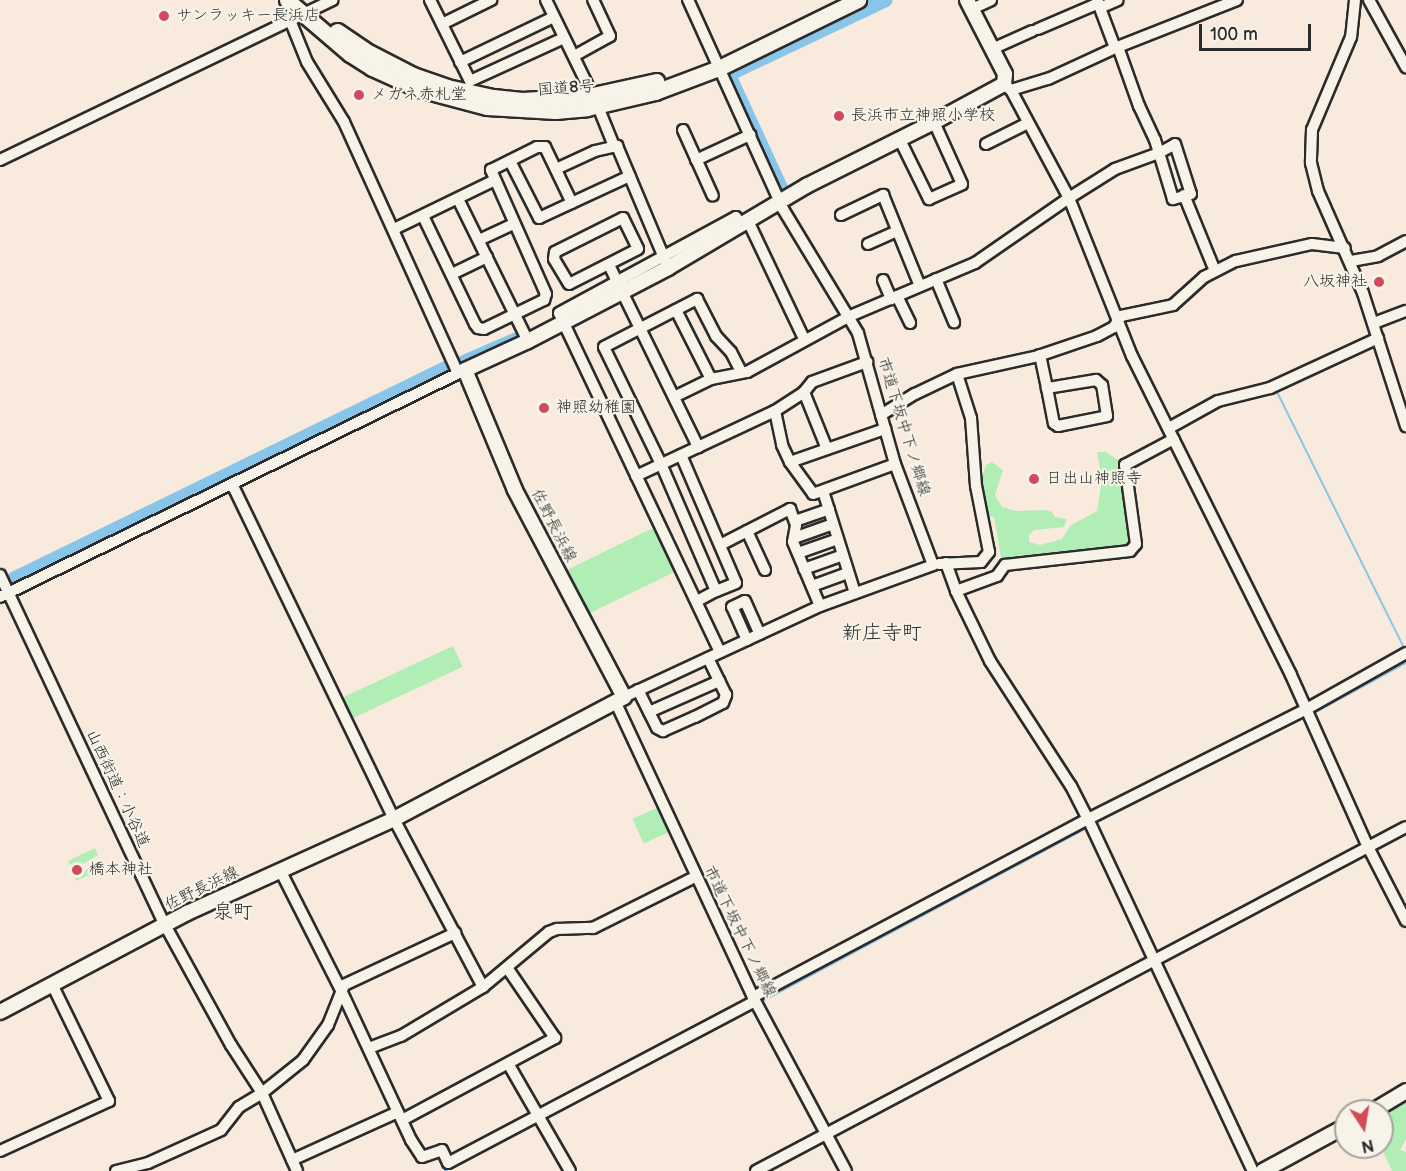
<!DOCTYPE html>
<meta charset="utf-8">
<style>
body{margin:0}
#map{position:relative;width:1406px;height:1171px;overflow:hidden;background:#f8eadd;font-family:"Balsamiq Sans","Klee One",sans-serif}
div>[style]{position:absolute}
[style*='--x']{left:calc(var(--x)*1px);top:calc(var(--y)*1px);width:calc(var(--w)*1px);rotate:calc(var(--a)*1deg)}
.green>*{inset:0;background:#b1eeb5;transform-origin:0 0}
.stream>*{height:2px;margin:-1px;padding:0 1px;transform-origin:1px;border-radius:1px;background:#89c5e9}
.river>*{height:14px;margin:-7px;padding:0 7px;transform-origin:7px;border-radius:7px;background:#89c5e9}
.roads{filter:drop-shadow(2px 0 #2b2b2b) drop-shadow(-2px 0 #2b2b2b) drop-shadow(0 2px #2b2b2b) drop-shadow(0 -2px #2b2b2b)}
.minor>*{height:10px;margin:-5px;padding:0 5px;transform-origin:5px;border-radius:5px;background:#f7f3e8}
.major>*{height:14px;margin:-7px;padding:0 7px;transform-origin:7px;border-radius:7px;background:#f7f3e8}
.highway>*{height:15px;margin:-7.5px;padding:0 7.5px;transform-origin:7.5px;border-radius:7.5px;background:#f7f3e8}
.dots>*{width:16px;height:16px;translate:-50% -50%;box-sizing:border-box;border:3px solid #f7f3e8;border-radius:50%}
span{translate:-50% -50%;white-space:nowrap;text-align:center;line-height:1.15;-webkit-text-stroke:4.5px #f7f3e8;paint-order:stroke}
.poi-label{font-size:16px;color:#2b2b2b}
.left{translate:0 -50%;text-align:left}
.right{translate:-100% -50%;text-align:right}
.street-label{font-size:16px;color:#2b2b2b}
.quarter-label{font-size:20px;color:#2b2b2b}
.north{position:absolute;left:1334px;top:1099px;width:60px;height:60px;box-sizing:border-box;background:#f7f3e8;border:2px solid #a5a39c;border-radius:50%;rotate:168deg;font-size:16px;font-weight:700;line-height:24px;text-align:center;color:#2b2b2b}
.north::after{content:'';display:block;margin:auto;width:21px;height:27px;background:#d1495b;clip-path:polygon(50% 0,100% 100%,50% 72%,0 100%)}
.scale{position:absolute;left:1199px;top:24px;width:112px;height:27px;box-sizing:border-box;border:3px solid #2b2b2b;border-top:0;padding-left:8px;font-size:18px;line-height:21px;white-space:nowrap;color:#2b2b2b;-webkit-text-stroke:4px #f7f3e8;paint-order:stroke}
</style>
<div id="map">
<div class="green">
<div style="clip-path:polygon(1097px 452px,1106px 452px,1118px 460px,1133px 543px,1129px 548px,1002px 564px,994px 517px,986px 516px,980px 483px,986px 465px,992px 462px,1003px 470px,995px 495px,1002px 507px,1016px 511px,1045px 510px,1052px 512px,1055px 517px,1067px 519px,1064px 527px,1034px 530px,1029px 536px,1029px 542px,1040px 545px,1062px 539px,1070px 526px,1097px 511px,1102px 480px)"></div>
<div style="left:657px;top:526px;width:49px;height:105px;rotate:64deg"></div>
<div style="left:453px;top:646px;width:23px;height:124px;rotate:65deg"></div>
<div style="left:659px;top:807px;width:27px;height:29px;rotate:66deg"></div>
<div style="clip-path:polygon(95px 848px,98px 855px,74px 869px,77px 874px,88px 869px,92px 874px,76px 881px,68px 861px)"></div>
<div style="clip-path:polygon(1406px 1099px,1406px 1139px,1400px 1150px,1406px 1152px,1406px 1171px,1392px 1171px,1381px 1147px,1382px 1112px)"></div>
</div>
<div class="stream">
<div style="--x:1276;--y:390;--w:286;--a:63.6"></div>
<div style="--x:1312;--y:714;--w:107;--a:-28.5"></div>
<div style="--x:1095;--y:823;--w:237;--a:-26.8"></div>
<div style="--x:759;--y:1003;--w:373;--a:-28.1"></div>
<div style="--x:445;--y:1171;--w:104;--a:-28"></div>
</div>
<div class="river">
<div style="--x:782;--y:190;--w:124;--a:-114.7"></div>
<div style="--x:730;--y:77;--w:4;--a:-63"></div>
<div style="--x:732;--y:73;--w:170;--a:-25.4"></div>
<div style="--x:464;--y:362;--w:58;--a:-23.5"></div>
<div style="--x:13;--y:579;--w:484;--a:-26"></div>
</div>
<div class="roads">
<div class="minor">
<div style="--x:430;--y:0;--w:90;--a:63.7"></div>
<div style="--x:470;--y:81;--w:103;--a:-24.6"></div>
<div style="--x:546;--y:0;--w:96;--a:64"></div>
<div style="--x:1097;--y:0;--w:51;--a:69.4"></div>
<div style="--x:1355;--y:0;--w:37;--a:96"></div>
<div style="--x:1351;--y:37;--w:101;--a:112.8"></div>
<div style="--x:1312;--y:130;--w:33;--a:92"></div>
<div style="--x:1311;--y:163;--w:29;--a:76"></div>
<div style="--x:1318;--y:191;--w:111;--a:66.2"></div>
<div style="--x:1363;--y:293;--w:140;--a:72.1"></div>
<div style="--x:1369;--y:0;--w:77;--a:61.1"></div>
<div style="--x:1102;--y:7;--w:17;--a:-24"></div>
<div style="--x:972;--y:9;--w:21;--a:-25"></div>
<div style="--x:290;--y:20;--w:45;--a:68"></div>
<div style="--x:307;--y:62;--w:70;--a:58.3"></div>
<div style="--x:344;--y:122;--w:276;--a:65.6"></div>
<div style="--x:442;--y:24;--w:55;--a:-26.1"></div>
<div style="--x:1038;--y:29;--w:66;--a:-23.1"></div>
<div style="--x:992;--y:49;--w:44;--a:-24.2"></div>
<div style="--x:574;--y:56;--w:41;--a:-29.1"></div>
<div style="--x:610;--y:36;--w:40;--a:-115"></div>
<div style="--x:460;--y:62;--w:104;--a:-25.6"></div>
<div style="--x:1004;--y:84;--w:9;--a:41"></div>
<div style="--x:1011;--y:90;--w:123;--a:61.8"></div>
<div style="--x:1069;--y:198;--w:54;--a:-32.2"></div>
<div style="--x:1115;--y:169;--w:47;--a:-20"></div>
<div style="--x:1159;--y:153;--w:18;--a:-29"></div>
<div style="--x:1175;--y:144;--w:52;--a:72.3"></div>
<div style="--x:1191;--y:194;--w:19;--a:164"></div>
<div style="--x:1173;--y:199;--w:48;--a:-106.9"></div>
<div style="--x:1159;--y:153;--w:14;--a:-107"></div>
<div style="--x:1155;--y:140;--w:38;--a:-115"></div>
<div style="--x:1139;--y:106;--w:63;--a:-109.6"></div>
<div style="--x:1011;--y:90;--w:39;--a:-17"></div>
<div style="--x:1048;--y:79;--w:74;--a:-24.8"></div>
<div style="--x:1115;--y:48;--w:131;--a:-21.5"></div>
<div style="--x:601;--y:114;--w:35;--a:68"></div>
<div style="--x:683;--y:130;--w:72;--a:65.6"></div>
<div style="--x:900;--y:140;--w:66;--a:63.8"></div>
<div style="--x:929;--y:199;--w:36;--a:-24"></div>
<div style="--x:962;--y:184;--w:68;--a:-114.3"></div>
<div style="--x:986;--y:144;--w:47;--a:-26.6"></div>
<div style="--x:0;--y:160;--w:369;--a:-25.7"></div>
<div style="--x:696;--y:160;--w:60;--a:-24.8"></div>
<div style="--x:510;--y:161;--w:64;--a:63"></div>
<div style="--x:539;--y:218;--w:100;--a:-24.8"></div>
<div style="--x:556;--y:169;--w:43;--a:-24.8"></div>
<div style="--x:595;--y:151;--w:23;--a:-13"></div>
<div style="--x:617;--y:146;--w:129;--a:67.2"></div>
<div style="--x:1184;--y:195;--w:82;--a:67.8"></div>
<div style="--x:458;--y:199;--w:158;--a:63.8"></div>
<div style="--x:841;--y:215;--w:47;--a:-25.5"></div>
<div style="--x:883;--y:195;--w:98;--a:67.9"></div>
<div style="--x:423;--y:216;--w:120;--a:64.3"></div>
<div style="--x:475;--y:324;--w:5;--a:53"></div>
<div style="--x:478;--y:328;--w:6;--a:9"></div>
<div style="--x:484;--y:329;--w:67;--a:-25.8"></div>
<div style="--x:544;--y:300;--w:6;--a:-72"></div>
<div style="--x:546;--y:294;--w:136;--a:-113.9"></div>
<div style="--x:491;--y:170;--w:51;--a:-26.6"></div>
<div style="--x:537;--y:147;--w:8;--a:0"></div>
<div style="--x:545;--y:147;--w:62;--a:64.3"></div>
<div style="--x:623;--y:218;--w:34;--a:64"></div>
<div style="--x:638;--y:249;--w:77;--a:153.1"></div>
<div style="--x:569;--y:284;--w:29;--a:-121"></div>
<div style="--x:554;--y:259;--w:7;--a:-82"></div>
<div style="--x:555;--y:252;--w:76;--a:-26.6"></div>
<div style="--x:749;--y:223;--w:128;--a:64.6"></div>
<div style="--x:394;--y:229;--w:110;--a:-25.9"></div>
<div style="--x:479;--y:240;--w:38;--a:-25"></div>
<div style="--x:868;--y:244;--w:32;--a:-24"></div>
<div style="--x:1351;--y:261;--w:27;--a:-10"></div>
<div style="--x:1378;--y:256;--w:32;--a:-28"></div>
<div style="--x:609;--y:265;--w:203;--a:63.9"></div>
<div style="--x:452;--y:274;--w:39;--a:-26"></div>
<div style="--x:936;--y:279;--w:47;--a:67.3"></div>
<div style="--x:883;--y:280;--w:21;--a:67"></div>
<div style="--x:897;--y:296;--w:30;--a:64"></div>
<div style="--x:676;--y:310;--w:77;--a:63.1"></div>
<div style="--x:1374;--y:323;--w:34;--a:-21"></div>
<div style="--x:1040;--y:355;--w:34;--a:78"></div>
<div style="--x:1047;--y:388;--w:36;--a:79"></div>
<div style="--x:1054;--y:423;--w:5;--a:37"></div>
<div style="--x:1058;--y:426;--w:50;--a:-11.5"></div>
<div style="--x:1107;--y:416;--w:31;--a:-99"></div>
<div style="--x:1102;--y:385;--w:8;--a:-140"></div>
<div style="--x:1096;--y:380;--w:50;--a:170.7"></div>
<div style="--x:804;--y:392;--w:61;--a:68"></div>
<div style="--x:674;--y:397;--w:41;--a:-25.9"></div>
<div style="--x:711;--y:379;--w:37;--a:-11"></div>
<div style="--x:747;--y:372;--w:117;--a:-28.5"></div>
<div style="--x:850;--y:316;--w:136;--a:-23"></div>
<div style="--x:975;--y:263;--w:114;--a:-34.7"></div>
<div style="--x:1069;--y:198;--w:170;--a:68.3"></div>
<div style="--x:1132;--y:356;--w:356;--a:63.5"></div>
<div style="--x:1291;--y:675;--w:188;--a:65.9"></div>
<div style="--x:1368;--y:847;--w:83;--a:62.8"></div>
<div style="--x:775;--y:411;--w:35;--a:78"></div>
<div style="--x:782;--y:445;--w:19;--a:65"></div>
<div style="--x:790;--y:462;--w:39;--a:54"></div>
<div style="--x:813;--y:494;--w:87;--a:-20.1"></div>
<div style="--x:881;--y:415;--w:40;--a:-32"></div>
<div style="--x:915;--y:394;--w:47;--a:-25.5"></div>
<div style="--x:957;--y:374;--w:83;--a:-12.5"></div>
<div style="--x:1038;--y:356;--w:62;--a:-18.7"></div>
<div style="--x:1097;--y:336;--w:19;--a:-28"></div>
<div style="--x:1114;--y:327;--w:13;--a:-58"></div>
<div style="--x:1121;--y:316;--w:53;--a:-11.9"></div>
<div style="--x:1173;--y:305;--w:42;--a:-42.1"></div>
<div style="--x:1204;--y:277;--w:36;--a:-27"></div>
<div style="--x:1236;--y:261;--w:78;--a:-12.6"></div>
<div style="--x:1312;--y:244;--w:33;--a:7"></div>
<div style="--x:1169;--y:428;--w:56;--a:-28.9"></div>
<div style="--x:1218;--y:401;--w:54;--a:-14"></div>
<div style="--x:1270;--y:388;--w:119;--a:-24.8"></div>
<div style="--x:681;--y:455;--w:139;--a:66.7"></div>
<div style="--x:736;--y:583;--w:22;--a:158"></div>
<div style="--x:790;--y:462;--w:101;--a:-19.2"></div>
<div style="--x:636;--y:476;--w:153;--a:-25.1"></div>
<div style="--x:775;--y:411;--w:35;--a:-33"></div>
<div style="--x:804;--y:392;--w:13;--a:-51"></div>
<div style="--x:812;--y:382;--w:59;--a:-20"></div>
<div style="--x:232;--y:484;--w:372;--a:64.2"></div>
<div style="--x:394;--y:819;--w:190;--a:62.1"></div>
<div style="--x:823;--y:491;--w:107;--a:72.6"></div>
<div style="--x:795;--y:521;--w:36;--a:-19"></div>
<div style="--x:747;--y:531;--w:43;--a:65.2"></div>
<div style="--x:794;--y:538;--w:41;--a:-19.7"></div>
<div style="--x:720;--y:545;--w:79;--a:-27.2"></div>
<div style="--x:790;--y:509;--w:17;--a:69"></div>
<div style="--x:796;--y:525;--w:17;--a:100"></div>
<div style="--x:793;--y:542;--w:69;--a:67.1"></div>
<div style="--x:798;--y:553;--w:42;--a:-19.3"></div>
<div style="--x:946;--y:563;--w:30;--a:70"></div>
<div style="--x:956;--y:591;--w:78;--a:64.1"></div>
<div style="--x:990;--y:661;--w:149;--a:57.1"></div>
<div style="--x:1071;--y:786;--w:37;--a:63"></div>
<div style="--x:1088;--y:819;--w:389;--a:64.9"></div>
<div style="--x:939;--y:564;--w:42;--a:-2.7"></div>
<div style="--x:981;--y:562;--w:13;--a:-51"></div>
<div style="--x:989;--y:552;--w:67;--a:-101.1"></div>
<div style="--x:976;--y:486;--w:68;--a:-94.2"></div>
<div style="--x:971;--y:418;--w:46;--a:-107.7"></div>
<div style="--x:804;--y:569;--w:41;--a:-19.7"></div>
<div style="--x:0;--y:575;--w:387;--a:64.8"></div>
<div style="--x:165;--y:925;--w:137;--a:61.2"></div>
<div style="--x:231;--y:1045;--w:57;--a:57.1"></div>
<div style="--x:262;--y:1093;--w:85;--a:65.8"></div>
<div style="--x:812;--y:586;--w:38;--a:-20"></div>
<div style="--x:956;--y:591;--w:44;--a:-20.1"></div>
<div style="--x:997;--y:576;--w:14;--a:-54"></div>
<div style="--x:1005;--y:565;--w:126;--a:-6.4"></div>
<div style="--x:1130;--y:551;--w:9;--a:-49"></div>
<div style="--x:1136;--y:544;--w:80;--a:-97.9"></div>
<div style="--x:1125;--y:465;--w:55;--a:-28"></div>
<div style="--x:0;--y:597;--w:517;--a:-26.02"></div>
<div style="--x:697;--y:601;--w:21;--a:-28"></div>
<div style="--x:716;--y:591;--w:138;--a:-113.4"></div>
<div style="--x:661;--y:464;--w:130;--a:-116"></div>
<div style="--x:604;--y:347;--w:105;--a:-27.3"></div>
<div style="--x:697;--y:299;--w:42;--a:62.8"></div>
<div style="--x:716;--y:336;--w:22;--a:47"></div>
<div style="--x:731;--y:352;--w:22;--a:63"></div>
<div style="--x:747;--y:640;--w:36;--a:-114"></div>
<div style="--x:732;--y:607;--w:14;--a:-25"></div>
<div style="--x:745;--y:601;--w:36;--a:66"></div>
<div style="--x:720;--y:652;--w:375;--a:-115.4"></div>
<div style="--x:559;--y:313;--w:201;--a:-28.5"></div>
<div style="--x:736;--y:217;--w:11;--a:56"></div>
<div style="--x:638;--y:690;--w:42;--a:63.4"></div>
<div style="--x:657;--y:728;--w:7;--a:27"></div>
<div style="--x:663;--y:731;--w:35;--a:-24"></div>
<div style="--x:695;--y:717;--w:31;--a:-27"></div>
<div style="--x:723;--y:703;--w:9;--a:-69"></div>
<div style="--x:726;--y:695;--w:41;--a:-115.9"></div>
<div style="--x:624;--y:697;--w:216;--a:-24.9"></div>
<div style="--x:820;--y:606;--w:120;--a:-19.9"></div>
<div style="--x:933;--y:565;--w:108;--a:-110.6"></div>
<div style="--x:895;--y:464;--w:136;--a:-105.8"></div>
<div style="--x:858;--y:333;--w:145;--a:-121.2"></div>
<div style="--x:783;--y:209;--w:230;--a:-114.4"></div>
<div style="--x:615;--y:701;--w:327;--a:65"></div>
<div style="--x:753;--y:997;--w:197;--a:61.9"></div>
<div style="--x:649;--y:712;--w:77;--a:-23.9"></div>
<div style="--x:280;--y:870;--w:135;--a:63.1"></div>
<div style="--x:341;--y:990;--w:166;--a:65"></div>
<div style="--x:411;--y:1140;--w:20;--a:57"></div>
<div style="--x:422;--y:1157;--w:21;--a:-19"></div>
<div style="--x:442;--y:1150;--w:14;--a:65"></div>
<div style="--x:448;--y:1163;--w:347;--a:-27.8"></div>
<div style="--x:753;--y:997;--w:379;--a:-28"></div>
<div style="--x:1088;--y:819;--w:243;--a:-26.7"></div>
<div style="--x:1305;--y:710;--w:116;--a:-29.4"></div>
<div style="--x:369;--y:1048;--w:34;--a:-21"></div>
<div style="--x:401;--y:1036;--w:96;--a:-30.9"></div>
<div style="--x:483;--y:987;--w:86;--a:-39.8"></div>
<div style="--x:549;--y:932;--w:9;--a:-21"></div>
<div style="--x:557;--y:929;--w:36;--a:-2"></div>
<div style="--x:593;--y:928;--w:114;--a:-26.6"></div>
<div style="--x:509;--y:1065;--w:122;--a:60.1"></div>
<div style="--x:402;--y:1120;--w:174;--a:-28.2"></div>
<div style="--x:555;--y:1038;--w:83;--a:-124.3"></div>
<div style="--x:0;--y:1151;--w:120;--a:-24.6"></div>
<div style="--x:109;--y:1101;--w:128;--a:-116"></div>
<div style="--x:292;--y:1160;--w:116;--a:-24.4"></div>
<div style="--x:116;--y:1171;--w:33;--a:-14"></div>
<div style="--x:148;--y:1163;--w:80;--a:-24.3"></div>
<div style="--x:221;--y:1130;--w:29;--a:-52"></div>
<div style="--x:239;--y:1107;--w:27;--a:-31"></div>
<div style="--x:262;--y:1093;--w:53;--a:-38.8"></div>
<div style="--x:303;--y:1060;--w:43;--a:-54.5"></div>
<div style="--x:328;--y:1025;--w:43;--a:-68.2"></div>
<div style="--x:344;--y:985;--w:123;--a:-25.1"></div>
<div style="--x:756;--y:1171;--w:735;--a:-27.89"></div>
</div>
<div class="major">
<div style="--x:0;--y:1012;--w:212;--a:-27.9"></div>
<div style="--x:187;--y:913;--w:227;--a:-24.4"></div>
<div style="--x:394;--y:819;--w:260;--a:-27.9"></div>
<div style="--x:624;--y:697;--w:234;--a:-117.8"></div>
<div style="--x:515;--y:490;--w:130;--a:-112.6"></div>
<div style="--x:465;--y:370;--w:69;--a:-24.7"></div>
<div style="--x:528;--y:341;--w:158;--a:-27.5"></div>
<div style="--x:668;--y:268;--w:161;--a:-30.7"></div>
<div style="--x:806;--y:186;--w:143;--a:-26.6"></div>
<div style="--x:934;--y:122;--w:80;--a:-28.5"></div>
<div style="--x:1004;--y:84;--w:10;--a:-84"></div>
<div style="--x:1005;--y:74;--w:83;--a:-117.2"></div>
<div style="--x:1373;--y:1111;--w:39;--a:-31"></div>
<div style="--x:1263;--y:1171;--w:94;--a:-28.5"></div>
</div>
<div class="highway">
<div style="--x:287;--y:0;--w:83;--a:40.6"></div>
<div style="--x:350;--y:54;--w:26;--a:32"></div>
<div style="--x:372;--y:68;--w:51;--a:24.1"></div>
<div style="--x:419;--y:89;--w:70;--a:14.8"></div>
<div style="--x:487;--y:107;--w:68;--a:3.4"></div>
<div style="--x:555;--y:111;--w:32;--a:-5"></div>
<div style="--x:587;--y:108;--w:70;--a:-13.2"></div>
<div style="--x:655;--y:92;--w:68;--a:-20.6"></div>
<div style="--x:719;--y:68;--w:155;--a:-26.1"></div>
<div style="--x:337;--y:31;--w:40;--a:34"></div>
<div style="--x:370;--y:53;--w:48;--a:27.1"></div>
<div style="--x:413;--y:75;--w:36;--a:19"></div>
<div style="--x:447;--y:87;--w:47;--a:12.3"></div>
<div style="--x:493;--y:97;--w:29;--a:6"></div>
<div style="--x:522;--y:100;--w:66;--a:-3.5"></div>
<div style="--x:588;--y:96;--w:70;--a:-12.4"></div>
</div>
</div>
<div class="dots">
<div style="left:164px;top:16px;background:#d1495b"></div>
<div style="left:359px;top:95px;background:#d1495b"></div>
<div style="left:839px;top:116px;background:#d1495b"></div>
<div style="left:1379px;top:282px;background:#d1495b"></div>
<div style="left:544px;top:408px;background:#d1495b"></div>
<div style="left:1034px;top:479px;background:#d1495b"></div>
<div style="left:77px;top:870px;background:#d1495b"></div>
</div>
<div class="poi-label">
<span class="left" style="left:176px;top:16px">サンラッキー長浜店</span>
<span class="left" style="left:371px;top:95px">メガネ赤札堂</span>
<span class="left" style="left:851px;top:116px">長浜市立神照小学校</span>
<span class="right" style="left:1367px;top:282px">八坂神社</span>
<span class="left" style="left:556px;top:408px">神照幼稚園</span>
<span class="left" style="left:1046px;top:479px">日出山神照寺</span>
<span class="left" style="left:89px;top:870px">橋本神社</span>
</div>
<div class="street-label">
<span style="left:566px;top:89px;rotate:-4deg">国道8号</span>
<span style="left:903px;top:427px;rotate:73deg">市道下坂中下ノ郷線</span>
<span style="left:553px;top:526px;rotate:63deg">佐野長浜線</span>
<span style="left:117px;top:789px;rotate:65deg">山西街道：小谷道</span>
<span style="left:202px;top:889px;rotate:-26deg">佐野長浜線</span>
<span style="left:739px;top:932px;rotate:64deg">市道下坂中下ノ郷線</span>
</div>
<div class="quarter-label">
<span style="left:882px;top:633px">新庄寺町</span>
<span style="left:233px;top:912px">泉町</span>
</div>
<div class="north">N</div>
<div class="scale">100 m</div>
</div>
